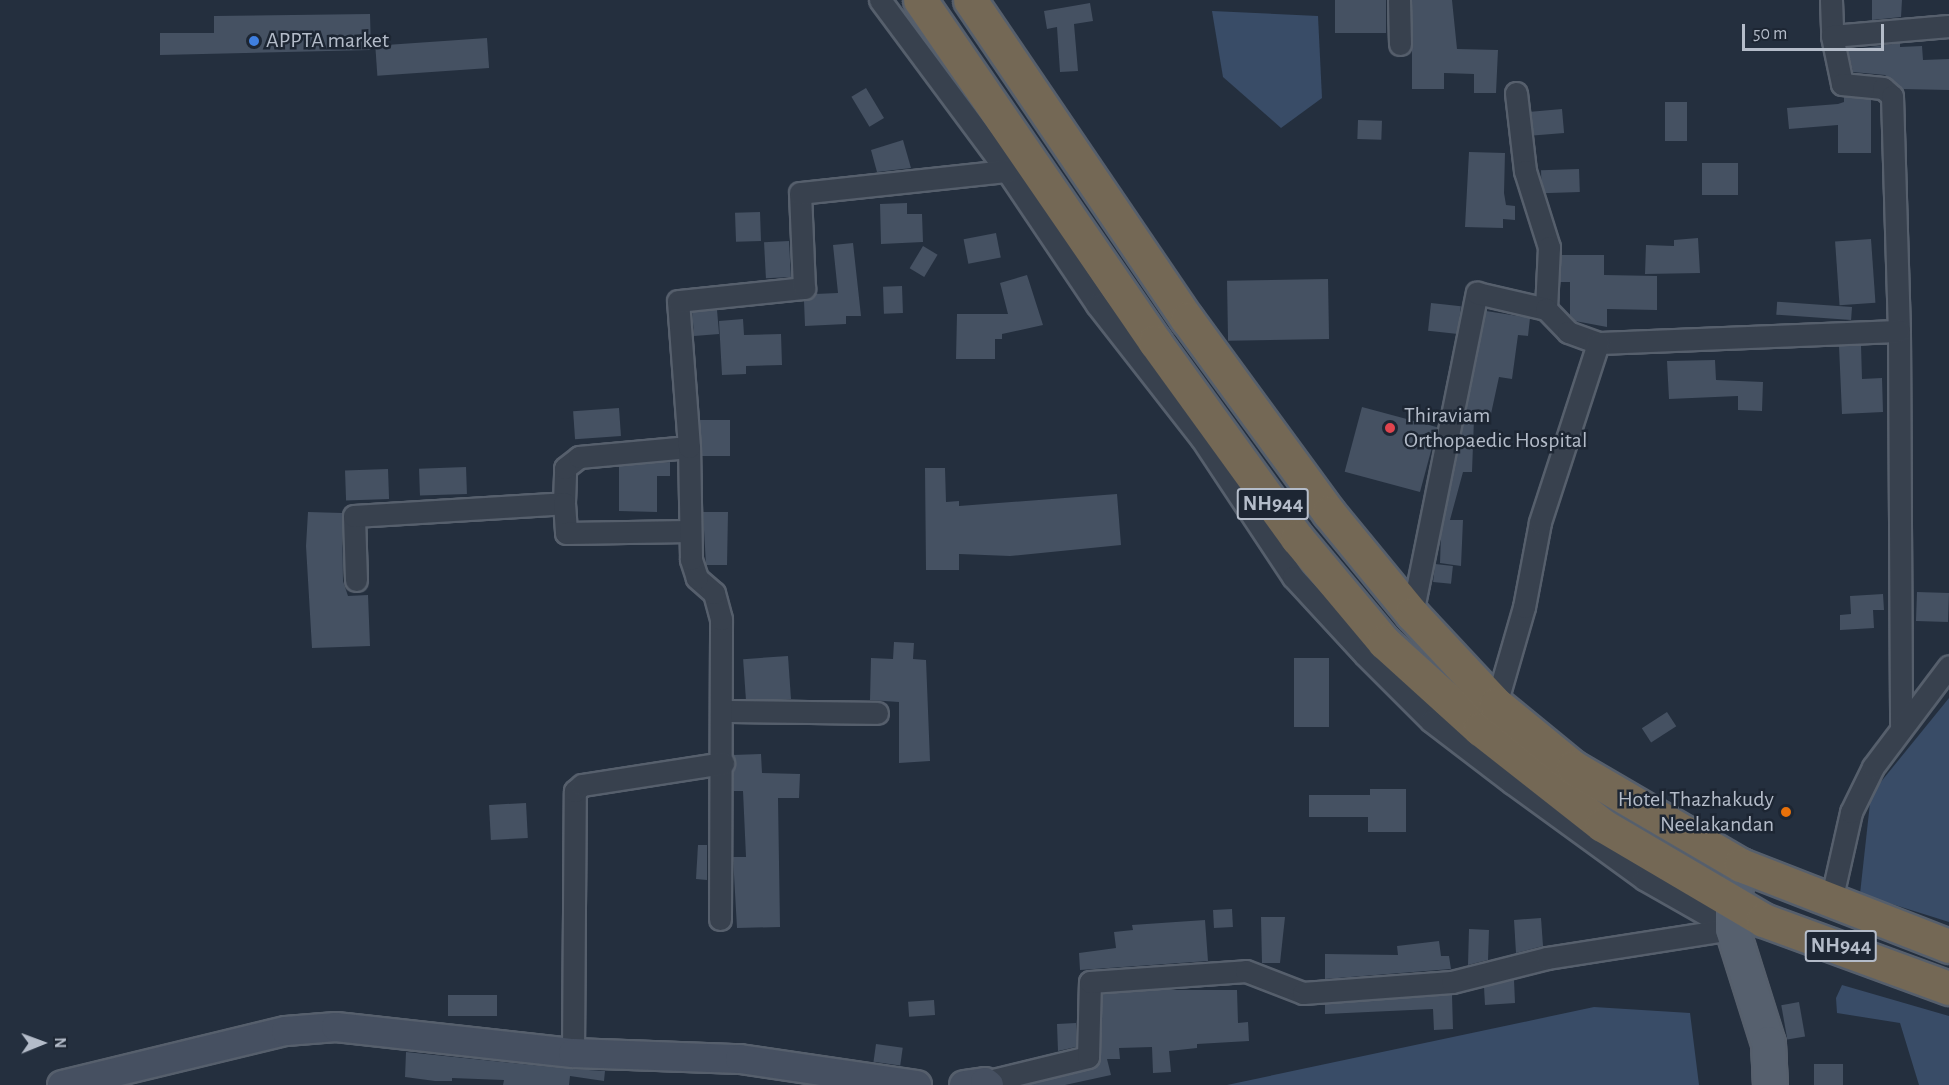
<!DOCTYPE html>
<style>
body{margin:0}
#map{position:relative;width:1949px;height:1085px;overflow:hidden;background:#242f3e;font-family:"Alegreya Sans",sans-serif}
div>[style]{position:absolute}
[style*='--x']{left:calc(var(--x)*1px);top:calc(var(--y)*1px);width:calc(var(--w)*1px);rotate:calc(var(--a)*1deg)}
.water>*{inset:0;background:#394c67}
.building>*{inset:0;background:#455162;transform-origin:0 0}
.roads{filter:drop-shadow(2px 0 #565f6c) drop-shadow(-2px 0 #565f6c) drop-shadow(0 2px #565f6c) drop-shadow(0 -2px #565f6c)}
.street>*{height:21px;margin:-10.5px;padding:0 10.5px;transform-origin:10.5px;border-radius:10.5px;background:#38414e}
.secondary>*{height:28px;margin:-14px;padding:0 14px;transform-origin:14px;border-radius:14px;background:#465061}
.primary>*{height:33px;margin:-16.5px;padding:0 16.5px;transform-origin:16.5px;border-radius:16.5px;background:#56606e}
.highway>*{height:33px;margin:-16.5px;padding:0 16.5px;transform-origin:16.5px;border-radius:16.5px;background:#746855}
.dots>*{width:16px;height:16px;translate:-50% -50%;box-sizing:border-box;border:3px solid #1d2633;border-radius:50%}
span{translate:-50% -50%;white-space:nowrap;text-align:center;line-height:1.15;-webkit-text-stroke:5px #1d2633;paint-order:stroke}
.shield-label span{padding:2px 4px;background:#1d2633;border:2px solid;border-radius:4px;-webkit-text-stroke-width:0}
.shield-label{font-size:21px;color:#b4bcc9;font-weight:700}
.poi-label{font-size:22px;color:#b4bcc9}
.left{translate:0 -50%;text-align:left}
.right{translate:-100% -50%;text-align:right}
.north{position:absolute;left:12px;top:1013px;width:60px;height:60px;-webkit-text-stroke:4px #1d2633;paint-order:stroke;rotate:89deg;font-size:16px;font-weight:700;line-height:24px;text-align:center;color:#b4bcc9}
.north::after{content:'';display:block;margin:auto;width:21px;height:27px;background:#b4bcc9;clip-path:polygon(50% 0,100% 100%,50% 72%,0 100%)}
.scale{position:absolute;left:1742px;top:24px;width:142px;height:27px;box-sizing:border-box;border:3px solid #b4bcc9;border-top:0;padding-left:8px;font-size:18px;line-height:21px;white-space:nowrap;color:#b4bcc9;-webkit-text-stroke:4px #1d2633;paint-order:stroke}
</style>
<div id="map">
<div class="water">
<div style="clip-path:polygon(1212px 11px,1318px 16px,1322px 98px,1281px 128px,1223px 77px)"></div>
<div style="clip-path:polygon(1949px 698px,1949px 922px,1860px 894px,1871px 794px)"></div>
<div style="clip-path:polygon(1842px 985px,1949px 1016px,1949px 1085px,1919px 1085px,1900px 1023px,1837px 1013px,1836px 998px)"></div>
<div style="clip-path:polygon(1594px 1007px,1690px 1013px,1699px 1085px,1227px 1085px)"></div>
</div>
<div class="building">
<div style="left:1335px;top:0;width:51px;height:33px"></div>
<div style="clip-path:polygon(1412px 0,1452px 0,1457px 49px,1498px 50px,1496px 93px,1474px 93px,1474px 74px,1444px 73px,1444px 89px,1412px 89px)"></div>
<div style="clip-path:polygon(1872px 0,1902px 0,1901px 17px,1872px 20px)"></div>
<div style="clip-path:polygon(1090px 3px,1093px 21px,1074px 24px,1078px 71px,1060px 72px,1057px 27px,1047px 29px,1044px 11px)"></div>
<div style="clip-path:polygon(370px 14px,371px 50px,160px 55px,160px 33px,214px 33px,214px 16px)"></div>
<div style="left:487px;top:38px;width:30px;height:112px;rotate:86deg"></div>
<div style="clip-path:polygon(1900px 43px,1900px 47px,1922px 46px,1923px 60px,1949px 59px,1949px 90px,1902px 89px,1885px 75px,1853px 72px,1848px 50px)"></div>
<div style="left:866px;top:88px;width:35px;height:17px;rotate:59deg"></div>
<div style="clip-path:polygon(1844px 97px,1871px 100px,1871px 153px,1838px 153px,1838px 125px,1789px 129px,1787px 108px,1838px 104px,1844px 102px)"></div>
<div style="left:1665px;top:102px;width:22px;height:39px"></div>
<div style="left:1562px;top:109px;width:24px;height:31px;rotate:85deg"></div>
<div style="left:1358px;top:120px;width:24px;height:19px;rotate:2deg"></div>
<div style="clip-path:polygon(903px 140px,911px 168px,877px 172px,871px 150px)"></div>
<div style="clip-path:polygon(1469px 152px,1505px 153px,1504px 193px,1506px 205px,1515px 206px,1515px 220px,1503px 219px,1503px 228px,1465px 227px)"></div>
<div style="left:1702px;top:163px;width:36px;height:32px"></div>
<div style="left:1579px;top:169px;width:23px;height:38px;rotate:88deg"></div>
<div style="clip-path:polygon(907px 203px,907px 214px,922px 214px,923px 242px,881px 244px,880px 204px)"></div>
<div style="left:760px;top:212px;width:29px;height:25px;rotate:88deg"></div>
<div style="left:996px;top:233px;width:25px;height:33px;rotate:79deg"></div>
<div style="clip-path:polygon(1698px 238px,1700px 273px,1645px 274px,1646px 245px,1674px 246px,1674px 240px)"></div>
<div style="left:1871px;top:239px;width:64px;height:36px;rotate:86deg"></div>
<div style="left:789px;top:241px;width:36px;height:25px;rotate:87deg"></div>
<div style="clip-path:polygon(853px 243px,861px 316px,846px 316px,846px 324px,805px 326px,804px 301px,815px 294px,838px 293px,833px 245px)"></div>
<div style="left:923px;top:246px;width:17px;height:26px;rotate:31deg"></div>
<div style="clip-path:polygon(1561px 255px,1604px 255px,1604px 275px,1657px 276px,1657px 310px,1607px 309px,1607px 327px,1575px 321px,1570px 315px,1570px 282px,1560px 282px)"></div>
<div style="clip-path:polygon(1027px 275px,1043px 325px,1002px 334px,1002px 339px,995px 339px,995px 359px,956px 359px,957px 314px,1008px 314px,1000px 283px)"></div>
<div style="left:1328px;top:279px;width:60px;height:101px;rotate:89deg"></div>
<div style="left:902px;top:286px;width:27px;height:19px;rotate:88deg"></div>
<div style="left:1431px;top:303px;width:30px;height:28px;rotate:6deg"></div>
<div style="left:1852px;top:307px;width:13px;height:75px;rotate:94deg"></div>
<div style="left:717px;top:310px;width:24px;height:25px;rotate:85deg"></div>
<div style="clip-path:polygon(1486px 311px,1530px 318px,1528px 336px,1518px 335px,1512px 379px,1499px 377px,1489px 423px,1474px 419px,1472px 472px,1463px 472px,1450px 520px,1463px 520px,1461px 566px,1440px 563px,1441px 534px)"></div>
<div style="clip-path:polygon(743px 319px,744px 335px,781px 334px,782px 365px,746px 366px,746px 374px,722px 375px,719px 321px)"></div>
<div style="clip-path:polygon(1861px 345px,1862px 379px,1882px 378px,1883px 412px,1842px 414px,1839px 346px)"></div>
<div style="clip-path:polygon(1715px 360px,1716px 380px,1763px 382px,1762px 411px,1738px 410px,1738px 396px,1669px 399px,1667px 361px)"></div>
<div style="left:1362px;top:407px;width:78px;height:67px;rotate:15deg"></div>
<div style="left:619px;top:408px;width:28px;height:46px;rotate:86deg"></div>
<div style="left:700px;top:420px;width:30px;height:36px"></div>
<div style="clip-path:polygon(670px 462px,670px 476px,657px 476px,657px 512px,619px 511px,619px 466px)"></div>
<div style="left:466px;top:467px;width:27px;height:47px;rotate:88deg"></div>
<div style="clip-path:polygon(925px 468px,945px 468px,946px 502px,959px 501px,959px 506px,1117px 494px,1121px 545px,1010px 556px,959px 554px,959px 570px,926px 570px)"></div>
<div style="left:388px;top:469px;width:30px;height:43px;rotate:88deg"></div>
<div style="clip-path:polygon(308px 512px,342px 513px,343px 581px,348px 596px,368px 595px,370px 646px,312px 648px,306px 546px)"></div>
<div style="clip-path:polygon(703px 512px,728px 512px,727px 565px,706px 565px)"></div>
<div style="left:1435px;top:564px;width:18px;height:18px;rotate:6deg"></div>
<div style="left:1917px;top:592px;width:32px;height:29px;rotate:2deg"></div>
<div style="clip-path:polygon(1883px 594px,1884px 610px,1873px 610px,1874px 628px,1840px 630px,1840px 615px,1851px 614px,1850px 596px)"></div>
<div style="clip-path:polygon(894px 642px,914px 643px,913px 659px,926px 660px,930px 761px,899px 763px,899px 702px,870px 700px,871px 658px,893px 659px)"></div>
<div style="left:788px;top:656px;width:43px;height:45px;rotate:86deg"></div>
<div style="left:1294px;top:658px;width:35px;height:69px"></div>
<div style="left:1667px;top:712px;width:17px;height:30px;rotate:57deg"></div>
<div style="clip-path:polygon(761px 754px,762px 773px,800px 774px,799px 798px,778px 798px,780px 927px,737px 928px,733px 857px,746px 857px,743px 791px,733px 791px,733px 755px)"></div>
<div style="clip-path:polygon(1370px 789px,1406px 789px,1406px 832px,1368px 832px,1368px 817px,1309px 817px,1309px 795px,1370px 795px)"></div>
<div style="left:526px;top:803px;width:35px;height:37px;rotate:87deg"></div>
<div style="clip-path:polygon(698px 845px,707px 845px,707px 880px,696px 879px)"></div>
<div style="left:1232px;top:909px;width:18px;height:19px;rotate:87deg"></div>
<div style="clip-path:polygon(1261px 917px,1285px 917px,1280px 963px,1262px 963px)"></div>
<div style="clip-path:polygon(1541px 918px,1543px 946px,1516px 953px,1514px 920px)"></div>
<div style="clip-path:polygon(1205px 920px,1208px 961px,1080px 970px,1079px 953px,1116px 948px,1114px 932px,1133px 930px,1132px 925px)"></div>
<div style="clip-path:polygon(1469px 929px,1489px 930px,1488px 960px,1468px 965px)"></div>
<div style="clip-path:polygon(1439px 941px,1441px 956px,1449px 956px,1451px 969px,1325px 979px,1325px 954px,1398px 955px,1397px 946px)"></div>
<div style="clip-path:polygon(1514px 980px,1515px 1003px,1485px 1005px,1484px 987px)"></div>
<div style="clip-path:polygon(1154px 990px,1237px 990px,1238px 1023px,1248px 1022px,1249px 1041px,1197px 1044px,1197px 1048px,1169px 1051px,1171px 1072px,1153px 1073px,1152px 1047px,1119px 1048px,1120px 1059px,1107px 1059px,1111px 1075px,1065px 1085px,1027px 1085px,1097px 1065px,1102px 994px)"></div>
<div style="left:497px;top:995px;width:21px;height:49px;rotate:90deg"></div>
<div style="clip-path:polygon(1452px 995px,1453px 1029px,1434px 1030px,1433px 1009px,1325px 1014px,1325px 1004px)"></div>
<div style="left:934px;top:1000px;width:15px;height:26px;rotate:86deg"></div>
<div style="left:1799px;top:1002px;width:35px;height:18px;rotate:80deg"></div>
<div style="clip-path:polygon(1076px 1023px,1076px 1047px,1058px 1051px,1057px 1024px)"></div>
<div style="left:876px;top:1044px;width:27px;height:18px;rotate:8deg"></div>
<div style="clip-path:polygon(406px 1052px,571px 1069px,605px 1071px,604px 1081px,570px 1076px,569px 1085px,503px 1085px,504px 1080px,452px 1078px,452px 1081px,435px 1081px,405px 1077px)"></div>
<div style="left:1814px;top:1064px;width:29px;height:21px"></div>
</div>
<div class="roads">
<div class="street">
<div style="--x:880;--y:0;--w:213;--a:53.4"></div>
<div style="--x:1007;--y:171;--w:161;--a:56.1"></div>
<div style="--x:1097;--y:305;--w:169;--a:52"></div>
<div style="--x:1201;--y:438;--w:167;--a:56.5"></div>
<div style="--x:1293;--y:577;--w:106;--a:47.3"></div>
<div style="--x:1365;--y:655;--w:93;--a:45"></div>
<div style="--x:1431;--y:721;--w:102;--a:37.4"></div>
<div style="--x:1512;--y:783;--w:163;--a:36"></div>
<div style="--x:1644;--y:879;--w:101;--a:29.6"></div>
<div style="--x:1399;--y:0;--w:44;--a:88.7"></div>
<div style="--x:1831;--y:0;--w:36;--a:88"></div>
<div style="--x:1832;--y:36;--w:49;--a:78.2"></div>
<div style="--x:1842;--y:84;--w:41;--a:5.6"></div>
<div style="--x:1883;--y:88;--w:12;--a:42"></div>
<div style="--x:1892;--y:96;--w:235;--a:88.3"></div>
<div style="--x:1899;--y:331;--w:398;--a:89.7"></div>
<div style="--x:1832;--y:36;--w:117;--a:-4.9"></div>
<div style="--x:1516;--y:93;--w:79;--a:83.4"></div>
<div style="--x:1525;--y:171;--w:80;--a:72.5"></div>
<div style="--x:1549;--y:247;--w:62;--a:92.8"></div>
<div style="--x:564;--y:503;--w:35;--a:-88"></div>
<div style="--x:565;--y:468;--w:18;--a:-38"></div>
<div style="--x:579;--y:457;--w:110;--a:-5.2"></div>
<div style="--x:356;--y:580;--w:64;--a:-91.8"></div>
<div style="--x:354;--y:516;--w:210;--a:-3.5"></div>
<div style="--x:564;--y:503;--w:30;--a:86"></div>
<div style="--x:566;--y:533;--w:123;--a:-0.9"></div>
<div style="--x:1412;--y:614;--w:328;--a:-78.6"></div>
<div style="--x:1477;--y:293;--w:71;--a:13.1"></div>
<div style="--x:1546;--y:309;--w:32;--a:46"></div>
<div style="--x:1568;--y:332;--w:32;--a:20"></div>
<div style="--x:1598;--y:343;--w:301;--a:-2.3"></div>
<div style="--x:1496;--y:704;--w:101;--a:-73.9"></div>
<div style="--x:1524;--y:607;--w:86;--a:-79.3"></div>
<div style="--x:1540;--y:522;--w:188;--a:-72"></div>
<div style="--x:721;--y:711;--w:156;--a:0.7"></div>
<div style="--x:1831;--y:901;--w:91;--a:-77.3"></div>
<div style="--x:1851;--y:812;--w:50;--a:-63.9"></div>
<div style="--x:1873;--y:767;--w:126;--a:-53"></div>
<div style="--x:720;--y:919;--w:300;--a:-89.8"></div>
<div style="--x:721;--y:619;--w:27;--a:-105"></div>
<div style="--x:714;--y:593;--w:23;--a:-139"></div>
<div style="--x:697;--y:578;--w:20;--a:-108"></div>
<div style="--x:691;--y:559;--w:112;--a:-91"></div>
<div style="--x:689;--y:447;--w:146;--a:-94.3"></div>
<div style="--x:678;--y:301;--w:127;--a:-5.9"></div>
<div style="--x:804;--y:288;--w:95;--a:-92.4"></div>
<div style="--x:800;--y:193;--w:208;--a:-6.1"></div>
<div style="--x:573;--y:1053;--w:262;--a:-89.6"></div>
<div style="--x:575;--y:791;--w:9;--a:-41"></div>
<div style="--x:582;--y:785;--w:143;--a:-8.9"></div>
<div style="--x:985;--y:1082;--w:106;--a:-13.6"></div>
<div style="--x:1088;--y:1057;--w:75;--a:-88.5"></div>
<div style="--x:1090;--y:982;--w:156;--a:-4"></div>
<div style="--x:1246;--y:971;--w:61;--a:21.1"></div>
<div style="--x:1303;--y:993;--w:149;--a:-4.2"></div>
<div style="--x:1452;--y:982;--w:98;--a:-14.2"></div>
<div style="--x:1547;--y:958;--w:187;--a:-8.9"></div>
</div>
<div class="secondary">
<div style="--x:62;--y:1085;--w:230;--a:-13.6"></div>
<div style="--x:286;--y:1031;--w:50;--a:-4.6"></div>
<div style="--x:336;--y:1027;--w:238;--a:6.3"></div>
<div style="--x:573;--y:1053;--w:167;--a:2.1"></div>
<div style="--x:740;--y:1059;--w:179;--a:8.4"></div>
<div style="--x:964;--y:1085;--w:21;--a:-8"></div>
<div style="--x:985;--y:1082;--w:5;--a:37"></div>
</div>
<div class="primary">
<div style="--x:1741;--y:865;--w:40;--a:103"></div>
<div style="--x:1732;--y:904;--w:25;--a:90"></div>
<div style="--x:1732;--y:929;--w:120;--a:72.5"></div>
<div style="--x:1768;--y:1043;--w:42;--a:87.3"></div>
</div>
<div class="highway">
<div style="--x:920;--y:0;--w:415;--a:55.5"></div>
<div style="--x:1155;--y:342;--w:242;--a:54.1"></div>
<div style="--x:1297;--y:538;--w:136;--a:50.1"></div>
<div style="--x:1384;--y:642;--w:130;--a:42.2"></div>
<div style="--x:1480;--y:729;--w:155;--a:38.2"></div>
<div style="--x:1602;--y:825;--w:187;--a:30.5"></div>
<div style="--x:1763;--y:920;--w:198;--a:20.1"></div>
<div style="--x:970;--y:0;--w:386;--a:55.8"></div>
<div style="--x:1187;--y:319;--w:240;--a:53.8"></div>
<div style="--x:1329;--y:513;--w:131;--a:50.6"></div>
<div style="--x:1412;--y:614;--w:123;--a:47"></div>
<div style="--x:1496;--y:704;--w:99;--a:39.3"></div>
<div style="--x:1573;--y:767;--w:194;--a:30.3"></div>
<div style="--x:1741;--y:865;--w:223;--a:21.3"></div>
</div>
</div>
<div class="dots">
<div style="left:254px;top:41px;background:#3f7fe0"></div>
<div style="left:1390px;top:428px;background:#e0444e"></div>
<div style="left:1786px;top:812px;background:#e8710a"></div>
</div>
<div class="shield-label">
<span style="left:1273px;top:504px">NH944</span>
<span style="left:1841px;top:946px">NH944</span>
</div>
<div class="poi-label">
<span class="left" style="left:266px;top:41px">APPTA market</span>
<span class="left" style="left:1404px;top:428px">Thiraviam<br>Orthopaedic Hospital</span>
<span class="right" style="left:1774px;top:812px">Hotel Thazhakudy<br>Neelakandan</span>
</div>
<div class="north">N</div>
<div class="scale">50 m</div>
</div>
